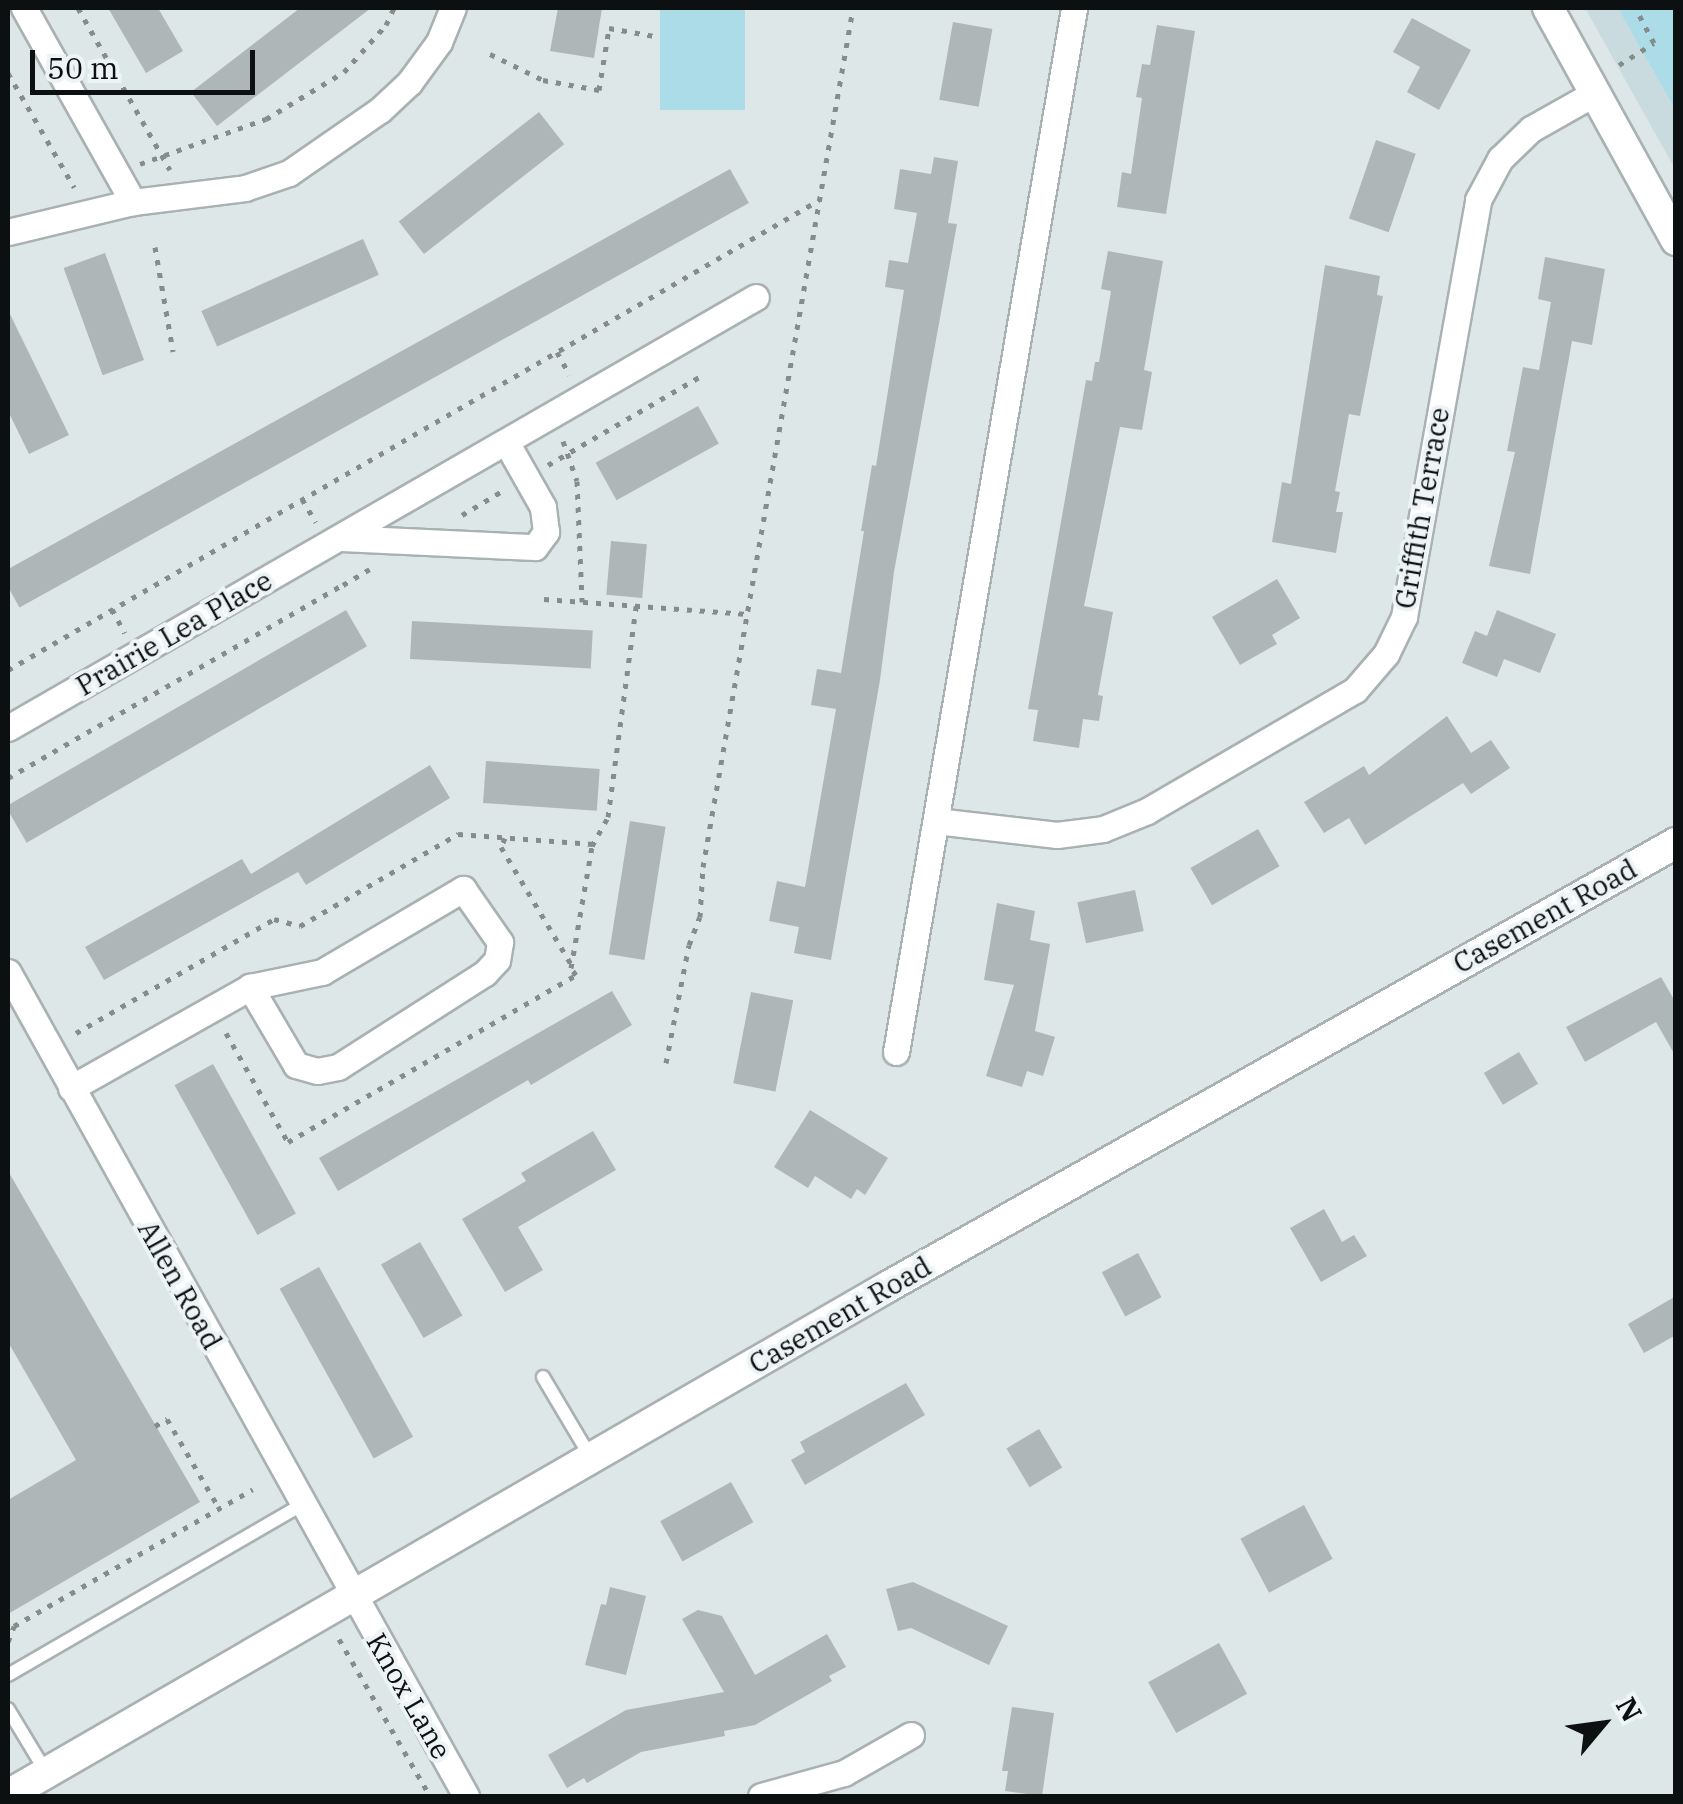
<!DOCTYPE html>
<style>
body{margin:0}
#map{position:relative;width:1683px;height:1804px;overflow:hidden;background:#dee7e8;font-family:"IBM Plex Serif",serif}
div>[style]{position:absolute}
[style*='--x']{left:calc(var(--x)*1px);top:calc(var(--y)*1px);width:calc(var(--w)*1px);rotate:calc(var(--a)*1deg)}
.built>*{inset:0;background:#cadbdf}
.green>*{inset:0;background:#abdce7;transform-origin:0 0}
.building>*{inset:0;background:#afb6b8;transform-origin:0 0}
.path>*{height:5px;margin-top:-2.5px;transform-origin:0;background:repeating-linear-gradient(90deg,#858c8c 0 5px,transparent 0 13px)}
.roads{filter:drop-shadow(2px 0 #a9b1b3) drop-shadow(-2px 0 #a9b1b3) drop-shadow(0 2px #a9b1b3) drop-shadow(0 -2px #a9b1b3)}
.service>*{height:12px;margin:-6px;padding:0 6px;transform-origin:6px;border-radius:6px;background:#fff}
.minor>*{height:25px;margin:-12.5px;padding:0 12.5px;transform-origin:12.5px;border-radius:12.5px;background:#fff}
.tertiary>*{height:30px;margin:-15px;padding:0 15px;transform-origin:15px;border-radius:15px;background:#fff}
span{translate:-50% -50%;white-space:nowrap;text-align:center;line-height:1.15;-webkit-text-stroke:8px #ecf4f6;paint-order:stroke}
.street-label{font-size:28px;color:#0d1010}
.frame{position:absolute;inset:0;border:10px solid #0d1010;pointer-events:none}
.north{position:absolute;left:1553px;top:1674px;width:100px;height:100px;-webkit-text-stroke:8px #ecf4f6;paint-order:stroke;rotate:61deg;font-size:28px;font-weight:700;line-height:40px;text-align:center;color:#0d1010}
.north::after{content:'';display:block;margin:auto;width:35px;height:45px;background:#0d1010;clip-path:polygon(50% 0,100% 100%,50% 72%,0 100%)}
.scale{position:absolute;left:30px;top:50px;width:225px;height:45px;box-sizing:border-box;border:5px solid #0d1010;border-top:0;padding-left:12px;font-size:30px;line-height:35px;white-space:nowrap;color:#0d1010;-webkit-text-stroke:8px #ecf4f6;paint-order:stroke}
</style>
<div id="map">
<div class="built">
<div style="clip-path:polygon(1585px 8px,1675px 8px,1675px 169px)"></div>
</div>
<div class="green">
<div style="left:660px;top:8px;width:85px;height:102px"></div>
<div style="clip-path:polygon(1618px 8px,1675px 8px,1675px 109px)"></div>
</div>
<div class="building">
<div style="clip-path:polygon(108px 8px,158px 8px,183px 51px,146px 73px)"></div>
<div style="clip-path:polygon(300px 8px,371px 8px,217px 126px,191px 92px)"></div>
<div style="clip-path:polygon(558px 8px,602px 8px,594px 58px,550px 51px)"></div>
<div style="clip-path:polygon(1412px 18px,1471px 50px,1439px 110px,1407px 92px,1420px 67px,1393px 52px)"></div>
<div style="left:953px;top:22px;width:40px;height:79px;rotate:10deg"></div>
<div style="clip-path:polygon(1157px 25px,1195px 31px,1166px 214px,1117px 207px,1122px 172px,1131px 174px,1142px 98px,1136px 97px,1142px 64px,1150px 65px)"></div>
<div style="left:539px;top:112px;width:41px;height:178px;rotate:52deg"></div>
<div style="left:1376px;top:140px;width:42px;height:83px;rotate:19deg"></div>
<div style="clip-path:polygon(934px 157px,958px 161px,948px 223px,957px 224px,894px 572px,880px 680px,831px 960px,794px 953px,799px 927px,769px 921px,777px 881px,805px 887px,836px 709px,811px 705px,817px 669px,841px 673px,864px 531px,861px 531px,872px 465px,876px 466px,904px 290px,885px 287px,889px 260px,908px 263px,917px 213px,894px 209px,900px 169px,931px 174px)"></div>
<div style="left:730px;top:169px;width:39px;height:834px;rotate:61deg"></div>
<div style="left:363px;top:239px;width:39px;height:177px;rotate:66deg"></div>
<div style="clip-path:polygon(1108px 251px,1163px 261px,1144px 370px,1152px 372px,1142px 430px,1120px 427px,1084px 606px,1113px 612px,1098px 695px,1103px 696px,1099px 721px,1083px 719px,1079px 748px,1033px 741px,1038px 710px,1028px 709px,1086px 380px,1092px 381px,1095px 362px,1099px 362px,1111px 291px,1101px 289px)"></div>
<div style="left:105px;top:253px;width:114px;height:44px;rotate:70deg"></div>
<div style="clip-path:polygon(1545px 257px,1605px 269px,1592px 345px,1572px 341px,1530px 574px,1489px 566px,1515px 452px,1507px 451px,1523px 367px,1539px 370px,1551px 302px,1538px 299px)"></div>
<div style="clip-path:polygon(1325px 265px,1380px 276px,1377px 295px,1383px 296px,1360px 416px,1349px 414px,1335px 491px,1340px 492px,1336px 512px,1343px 512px,1336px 553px,1272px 542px,1282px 482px,1291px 484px)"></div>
<div style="clip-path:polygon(8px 310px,69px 435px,29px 454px,8px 411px)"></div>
<div style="left:698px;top:406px;width:43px;height:117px;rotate:61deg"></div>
<div style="left:611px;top:541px;width:36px;height:54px;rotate:5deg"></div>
<div style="clip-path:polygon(1277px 579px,1300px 618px,1272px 635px,1277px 644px,1240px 665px,1212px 617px)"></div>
<div style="left:346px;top:610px;width:42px;height:393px;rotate:60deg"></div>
<div style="clip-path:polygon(1497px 610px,1556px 634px,1540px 673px,1504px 659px,1497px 677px,1462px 663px,1475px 631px,1487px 636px)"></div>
<div style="left:412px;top:621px;width:181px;height:38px;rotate:3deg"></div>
<div style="clip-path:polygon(1447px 716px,1471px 753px,1491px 740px,1510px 768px,1471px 794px,1463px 783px,1365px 845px,1349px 818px,1324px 833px,1304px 802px,1364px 766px,1369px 775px)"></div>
<div style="left:486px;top:761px;width:114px;height:42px;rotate:4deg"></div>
<div style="clip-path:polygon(430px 765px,450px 798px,306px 885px,298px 872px,104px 980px,85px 947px,242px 859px,251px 874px)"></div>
<div style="left:630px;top:821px;width:36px;height:135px;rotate:9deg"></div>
<div style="left:1258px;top:829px;width:43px;height:78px;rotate:60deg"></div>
<div style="left:1135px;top:890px;width:42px;height:59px;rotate:78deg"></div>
<div style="clip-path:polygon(997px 903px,1035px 911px,1030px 940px,1050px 944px,1035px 1031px,1055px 1037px,1043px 1076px,1027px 1071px,1022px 1087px,986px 1076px,1014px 985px,984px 980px)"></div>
<div style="clip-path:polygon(1661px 977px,1676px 1003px,1676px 1057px,1656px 1022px,1585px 1062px,1566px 1027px)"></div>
<div style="clip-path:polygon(612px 991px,632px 1025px,531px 1085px,528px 1080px,338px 1191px,319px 1158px)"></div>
<div style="left:751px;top:992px;width:43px;height:93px;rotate:11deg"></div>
<div style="left:1519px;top:1052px;width:37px;height:41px;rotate:59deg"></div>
<div style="left:213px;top:1064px;width:171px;height:44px;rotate:61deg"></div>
<div style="clip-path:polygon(810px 1110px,888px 1158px,865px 1195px,857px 1189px,851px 1199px,815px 1176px,808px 1188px,774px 1167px)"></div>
<div style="clip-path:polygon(593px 1131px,616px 1170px,518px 1227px,543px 1270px,505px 1292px,462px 1219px,526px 1181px,521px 1173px)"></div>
<div style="clip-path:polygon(8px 1171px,200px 1502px,8px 1614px,8px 1500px,76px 1460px,8px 1342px)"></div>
<div style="clip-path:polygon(1324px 1209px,1342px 1242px,1354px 1235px,1367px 1256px,1321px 1282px,1290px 1228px)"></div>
<div style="left:420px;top:1242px;width:85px;height:45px;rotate:60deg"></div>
<div style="left:1138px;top:1253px;width:50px;height:41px;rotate:62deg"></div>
<div style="left:319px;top:1267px;width:194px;height:45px;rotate:61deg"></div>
<div style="clip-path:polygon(1676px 1296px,1676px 1335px,1644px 1353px,1628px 1324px)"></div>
<div style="clip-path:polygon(906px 1383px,925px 1415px,805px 1485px,791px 1460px,805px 1452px,800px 1442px)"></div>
<div style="left:1039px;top:1429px;width:45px;height:38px;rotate:59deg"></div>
<div style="left:731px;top:1482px;width:46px;height:81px;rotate:61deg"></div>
<div style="left:1304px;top:1505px;width:61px;height:72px;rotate:62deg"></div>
<div style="clip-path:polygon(913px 1582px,1008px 1626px,989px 1665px,911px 1628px,898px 1631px,886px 1589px)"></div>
<div style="clip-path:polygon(610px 1587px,646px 1596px,626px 1675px,585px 1665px,601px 1604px,606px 1605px)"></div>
<div style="clip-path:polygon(698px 1610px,722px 1616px,755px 1675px,827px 1634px,846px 1667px,829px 1676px,832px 1681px,755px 1725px,724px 1731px,725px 1736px,641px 1752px,587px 1783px,584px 1778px,567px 1788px,548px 1755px,626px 1710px,724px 1692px,682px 1619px)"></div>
<div style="left:1219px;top:1643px;width:58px;height:81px;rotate:61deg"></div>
<div style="clip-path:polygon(1012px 1707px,1054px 1713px,1042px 1796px,1005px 1791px,1008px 1771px,1002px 1771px)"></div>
</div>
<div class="path">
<div style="--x:78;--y:8;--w:186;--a:60.4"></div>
<div style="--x:490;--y:54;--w:59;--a:26.1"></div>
<div style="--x:543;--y:80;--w:57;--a:10.1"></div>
<div style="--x:599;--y:90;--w:63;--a:-80.8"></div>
<div style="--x:609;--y:28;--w:46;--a:10.1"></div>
<div style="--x:1619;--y:65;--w:41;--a:-32.2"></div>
<div style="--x:1654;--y:43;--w:40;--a:-118"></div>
<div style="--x:8;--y:73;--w:132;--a:59.9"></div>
<div style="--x:140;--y:164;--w:134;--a:-19.7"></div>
<div style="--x:266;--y:119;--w:91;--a:-31.1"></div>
<div style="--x:344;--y:72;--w:63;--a:-48.2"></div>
<div style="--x:386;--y:25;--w:19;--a:-65"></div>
<div style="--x:155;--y:247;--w:106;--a:80.2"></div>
<div style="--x:557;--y:352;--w:26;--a:61"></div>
<div style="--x:563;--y:441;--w:42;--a:70.7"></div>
<div style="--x:577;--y:481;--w:121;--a:87.6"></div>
<div style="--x:548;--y:465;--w:177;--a:-30.2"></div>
<div style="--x:302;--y:499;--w:27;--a:59"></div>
<div style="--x:462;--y:515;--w:49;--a:-30.8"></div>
<div style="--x:343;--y:585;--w:31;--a:-31"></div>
<div style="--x:544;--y:599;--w:204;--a:4.2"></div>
<div style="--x:112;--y:609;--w:27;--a:62"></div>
<div style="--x:8;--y:670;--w:937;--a:-30.09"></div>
<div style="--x:8;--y:778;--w:386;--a:-30"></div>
<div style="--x:505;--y:838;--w:10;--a:114"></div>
<div style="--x:501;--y:847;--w:136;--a:59.1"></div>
<div style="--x:76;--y:1033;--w:228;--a:-29.9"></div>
<div style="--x:274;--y:919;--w:27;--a:15"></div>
<div style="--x:300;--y:926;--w:183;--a:-30.2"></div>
<div style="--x:458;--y:834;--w:136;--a:4.2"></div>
<div style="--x:226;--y:1033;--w:125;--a:60.4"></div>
<div style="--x:288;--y:1142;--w:333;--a:-30.1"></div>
<div style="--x:576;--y:975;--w:9;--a:-126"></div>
<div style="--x:571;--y:968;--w:124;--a:-80.2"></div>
<div style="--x:592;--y:846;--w:33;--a:-61"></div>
<div style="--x:608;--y:817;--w:213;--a:-82.4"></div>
<div style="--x:666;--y:1063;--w:120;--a:-79"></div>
<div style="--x:689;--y:945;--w:30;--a:-69"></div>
<div style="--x:700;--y:917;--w:50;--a:-86.6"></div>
<div style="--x:703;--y:867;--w:872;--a:-80.09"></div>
<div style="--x:155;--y:1426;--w:14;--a:-30"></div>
<div style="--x:167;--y:1419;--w:103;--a:59.7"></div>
<div style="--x:339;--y:1639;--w:181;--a:59.9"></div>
<div style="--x:8;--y:1642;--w:17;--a:-69"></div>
<div style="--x:14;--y:1626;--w:275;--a:-29.8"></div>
</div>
<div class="roads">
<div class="service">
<div style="--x:543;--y:1377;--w:92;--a:59.3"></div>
<div style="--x:8;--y:1675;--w:339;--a:-30.1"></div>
<div style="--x:8;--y:1709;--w:74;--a:58.9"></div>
</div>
<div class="minor">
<div style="--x:24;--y:8;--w:223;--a:60.7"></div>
<div style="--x:8;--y:232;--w:129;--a:-13.5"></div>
<div style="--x:133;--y:202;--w:113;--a:-7.1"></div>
<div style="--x:245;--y:188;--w:46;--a:-18.8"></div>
<div style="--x:289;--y:173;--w:111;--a:-34.7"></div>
<div style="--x:380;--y:110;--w:40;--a:-43"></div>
<div style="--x:409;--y:83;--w:51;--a:-53.8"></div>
<div style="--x:439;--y:42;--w:37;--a:-68"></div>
<div style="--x:341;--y:538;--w:194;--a:2.7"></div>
<div style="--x:535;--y:547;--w:19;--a:-54"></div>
<div style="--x:546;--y:532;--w:25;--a:-97"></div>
<div style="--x:543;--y:507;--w:75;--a:-119.6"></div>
<div style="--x:8;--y:728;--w:863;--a:-29.95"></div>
<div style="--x:936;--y:821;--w:122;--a:6.6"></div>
<div style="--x:1057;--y:835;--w:46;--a:-7.4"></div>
<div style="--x:1103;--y:829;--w:48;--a:-22.2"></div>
<div style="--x:1147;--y:811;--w:241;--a:-30.2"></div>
<div style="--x:1355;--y:690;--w:48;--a:-49.3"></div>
<div style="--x:1386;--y:654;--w:41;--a:-64.1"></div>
<div style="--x:1404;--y:617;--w:424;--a:-79.9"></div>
<div style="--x:1478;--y:200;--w:47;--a:-61.8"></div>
<div style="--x:1500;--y:159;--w:43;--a:-44.1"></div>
<div style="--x:1531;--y:129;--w:73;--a:-29.4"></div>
<div style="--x:8;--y:972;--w:943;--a:60.93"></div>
<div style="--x:896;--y:1052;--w:1059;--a:-80.32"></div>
<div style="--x:71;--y:1088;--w:206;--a:-29.4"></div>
<div style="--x:250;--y:987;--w:74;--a:-11.8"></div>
<div style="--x:322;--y:972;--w:164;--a:-30.5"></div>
<div style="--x:463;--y:889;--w:65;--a:55.1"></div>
<div style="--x:500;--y:942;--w:18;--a:99"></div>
<div style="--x:497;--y:960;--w:18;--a:133"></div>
<div style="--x:485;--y:973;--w:174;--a:147.4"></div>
<div style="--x:338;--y:1067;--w:21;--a:169"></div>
<div style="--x:317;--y:1071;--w:22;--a:-164"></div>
<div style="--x:296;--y:1065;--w:91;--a:-120.5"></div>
<div style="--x:761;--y:1796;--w:86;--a:-15.5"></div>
<div style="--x:844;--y:1773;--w:77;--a:-29.6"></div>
</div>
<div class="tertiary">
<div style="--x:1548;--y:8;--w:265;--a:61.1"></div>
<div style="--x:8;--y:1795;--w:1017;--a:-30.02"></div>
<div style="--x:889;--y:1286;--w:903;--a:-29.38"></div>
</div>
</div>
<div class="street-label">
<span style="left:1422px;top:508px;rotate:-80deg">Griffith Terrace</span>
<span style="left:174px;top:633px;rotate:-30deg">Prairie Lea Place</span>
<span style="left:1545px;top:916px;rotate:-29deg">Casement Road</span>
<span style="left:180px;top:1285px;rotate:61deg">Allen Road</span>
<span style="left:840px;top:1315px;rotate:-30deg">Casement Road</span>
<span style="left:409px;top:1696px;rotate:60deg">Knox Lane</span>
</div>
<div class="frame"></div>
<div class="north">N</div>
<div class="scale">50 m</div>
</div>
